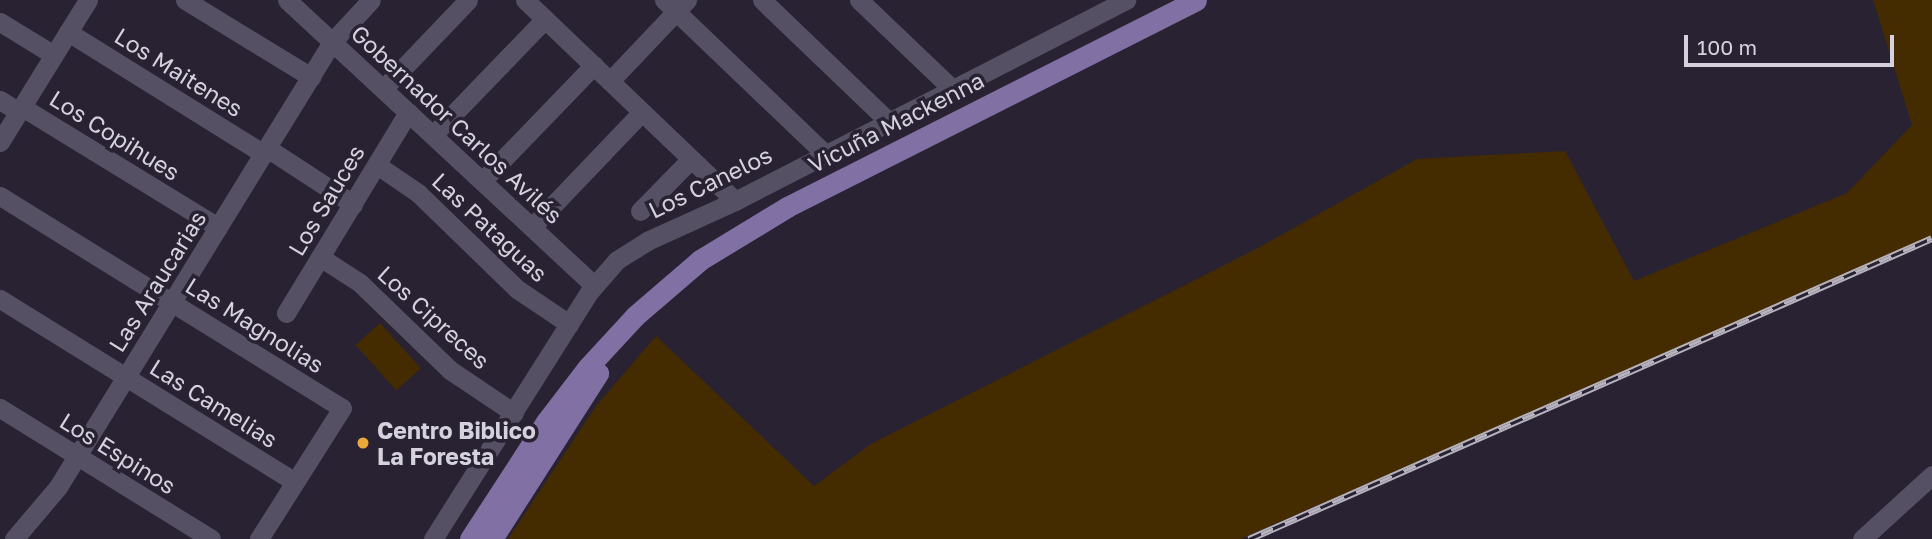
<!DOCTYPE html>
<meta charset="utf-8">
<style>
body{margin:0}
#map{position:relative;width:1932px;height:539px;overflow:hidden;background:#282233;font-family:"Golos Text",sans-serif}
div>[style]{position:absolute}
[style*='--x']{left:calc(var(--x)*1px);top:calc(var(--y)*1px);width:calc(var(--w)*1px);rotate:calc(var(--a)*1deg)}
.green>*{inset:0;background:#452b00;transform-origin:0 0}
.minor>*{height:19px;margin:-9.5px;padding:0 9.5px;transform-origin:9.5px;border-radius:9.5px;background:#555063}
.major>*{height:21px;margin:-10.5px;padding:0 10.5px;transform-origin:10.5px;border-radius:10.5px;background:#8170a4}
.rail>*{height:7px;margin-top:-3.5px;transform-origin:0;background:repeating-linear-gradient(90deg,#282233 0 13px,#b6b2be 0 26px);box-sizing:border-box;border-block:2px solid #b6b2be}
.dots>*{width:19px;height:19px;translate:-50% -50%;box-sizing:border-box;border:4px solid #282233;border-radius:50%}
span{translate:-50% -50%;white-space:nowrap;text-align:center;line-height:1.15;-webkit-text-stroke:7px #282233;paint-order:stroke}
.street-label{font-size:23px;color:#d5d2dd}
.poi-label{font-size:23px;color:#d5d2dd;font-weight:700}
.left{translate:0 -50%;text-align:left}
.scale{position:absolute;left:1684px;top:35px;width:210px;height:32px;box-sizing:border-box;border:4px solid #d5d2dd;border-top:0;padding-left:9px;font-size:21px;line-height:24px;white-space:nowrap;color:#d5d2dd;-webkit-text-stroke:5px #282233;paint-order:stroke}
</style>
<div id="map">
<div class="green">
<div style="clip-path:polygon(1873px 0,1932px 0,1932px 239px,1240px 539px,508px 539px,596px 406px,656px 336px,814px 486px,871px 444px,1256px 249px,1417px 159px,1565px 151px,1634px 281px,1847px 193px,1912px 125px)"></div>
<div style="left:380px;top:323px;width:61px;height:33px;rotate:48deg"></div>
</div>
<div class="minor">
<div style="--x:185;--y:0;--w:148;--a:31.4"></div>
<div style="--x:287;--y:0;--w:419;--a:42.9"></div>
<div style="--x:525;--y:0;--w:291;--a:43.7"></div>
<div style="--x:664;--y:0;--w:220;--a:43.7"></div>
<div style="--x:762;--y:0;--w:173;--a:43.8"></div>
<div style="--x:859;--y:0;--w:127;--a:43.7"></div>
<div style="--x:0;--y:22;--w:63;--a:31.4"></div>
<div style="--x:68;--y:32;--w:231;--a:31.9"></div>
<div style="--x:610;--y:81;--w:112;--a:-46.5"></div>
<div style="--x:383;--y:89;--w:123;--a:-46.3"></div>
<div style="--x:0;--y:100;--w:22;--a:32"></div>
<div style="--x:22;--y:107;--w:230;--a:31.5"></div>
<div style="--x:433;--y:135;--w:161;--a:-46"></div>
<div style="--x:0;--y:142;--w:167;--a:-58.2"></div>
<div style="--x:267;--y:148;--w:103;--a:33.1"></div>
<div style="--x:377;--y:165;--w:50;--a:34.3"></div>
<div style="--x:418;--y:193;--w:138;--a:44.1"></div>
<div style="--x:517;--y:289;--w:63;--a:33.9"></div>
<div style="--x:482;--y:181;--w:161;--a:-46"></div>
<div style="--x:0;--y:196;--w:402;--a:31.8"></div>
<div style="--x:342;--y:408;--w:155;--a:122.4"></div>
<div style="--x:640;--y:211;--w:73;--a:-45.6"></div>
<div style="--x:532;--y:227;--w:159;--a:-46.3"></div>
<div style="--x:320;--y:257;--w:48;--a:33"></div>
<div style="--x:360;--y:283;--w:125;--a:44"></div>
<div style="--x:450;--y:370;--w:77;--a:33.9"></div>
<div style="--x:0;--y:299;--w:347;--a:31.8"></div>
<div style="--x:286;--y:313;--w:235;--a:-58.7"></div>
<div style="--x:0;--y:408;--w:248;--a:31.8"></div>
<div style="--x:14;--y:539;--w:68;--a:-49.8"></div>
<div style="--x:58;--y:487;--w:523;--a:-58.38"></div>
<div style="--x:332;--y:42;--w:57;--a:-47.1"></div>
<div style="--x:433;--y:539;--w:294;--a:-57.7"></div>
<div style="--x:590;--y:291;--w:41;--a:-48.9"></div>
<div style="--x:617;--y:260;--w:36;--a:-32"></div>
<div style="--x:647;--y:241;--w:97;--a:-24.4"></div>
<div style="--x:735;--y:201;--w:440;--a:-27.2"></div>
<div style="--x:1862;--y:539;--w:95;--a:-42.4"></div>
</div>
<div class="major">
<div style="--x:470;--y:539;--w:140;--a:-57"></div>
<div style="--x:546;--y:422;--w:69;--a:-52.6"></div>
<div style="--x:588;--y:367;--w:69;--a:-47.3"></div>
<div style="--x:635;--y:316;--w:86;--a:-40.7"></div>
<div style="--x:700;--y:260;--w:102;--a:-31.3"></div>
<div style="--x:787;--y:207;--w:458;--a:-26.8"></div>
<div style="--x:492;--y:539;--w:197;--a:-57.4"></div>
</div>
<div class="rail">
<div style="--x:1249;--y:539;--w:746;--a:-23.78"></div>
</div>
<div class="dots">
<div style="left:363px;top:443px;background:#eca93b"></div>
</div>
<div class="street-label">
<span style="left:179px;top:72px;rotate:32deg">Los Maitenes</span>
<span style="left:896px;top:122px;rotate:-27deg">Vicuña Mackenna</span>
<span style="left:457px;top:124px;rotate:43deg">Gobernador Carlos Avilés</span>
<span style="left:115px;top:135px;rotate:32deg">Los Copihues</span>
<span style="left:710px;top:182px;rotate:-26deg">Los Canelos</span>
<span style="left:326px;top:200px;rotate:-59deg">Los Sauces</span>
<span style="left:490px;top:227px;rotate:43deg">Las Pataguas</span>
<span style="left:157px;top:281px;rotate:-58deg">Las Araucarias</span>
<span style="left:434px;top:317px;rotate:42deg">Los Cipreces</span>
<span style="left:255px;top:325px;rotate:32deg">Las Magnolias</span>
<span style="left:214px;top:403px;rotate:32deg">Las Camelias</span>
<span style="left:118px;top:453px;rotate:32deg">Los Espinos</span>
</div>
<div class="poi-label">
<span class="left" style="left:377px;top:443px">Centro Biblico<br>La Foresta</span>
</div>
<div class="scale">100 m</div>
</div>
